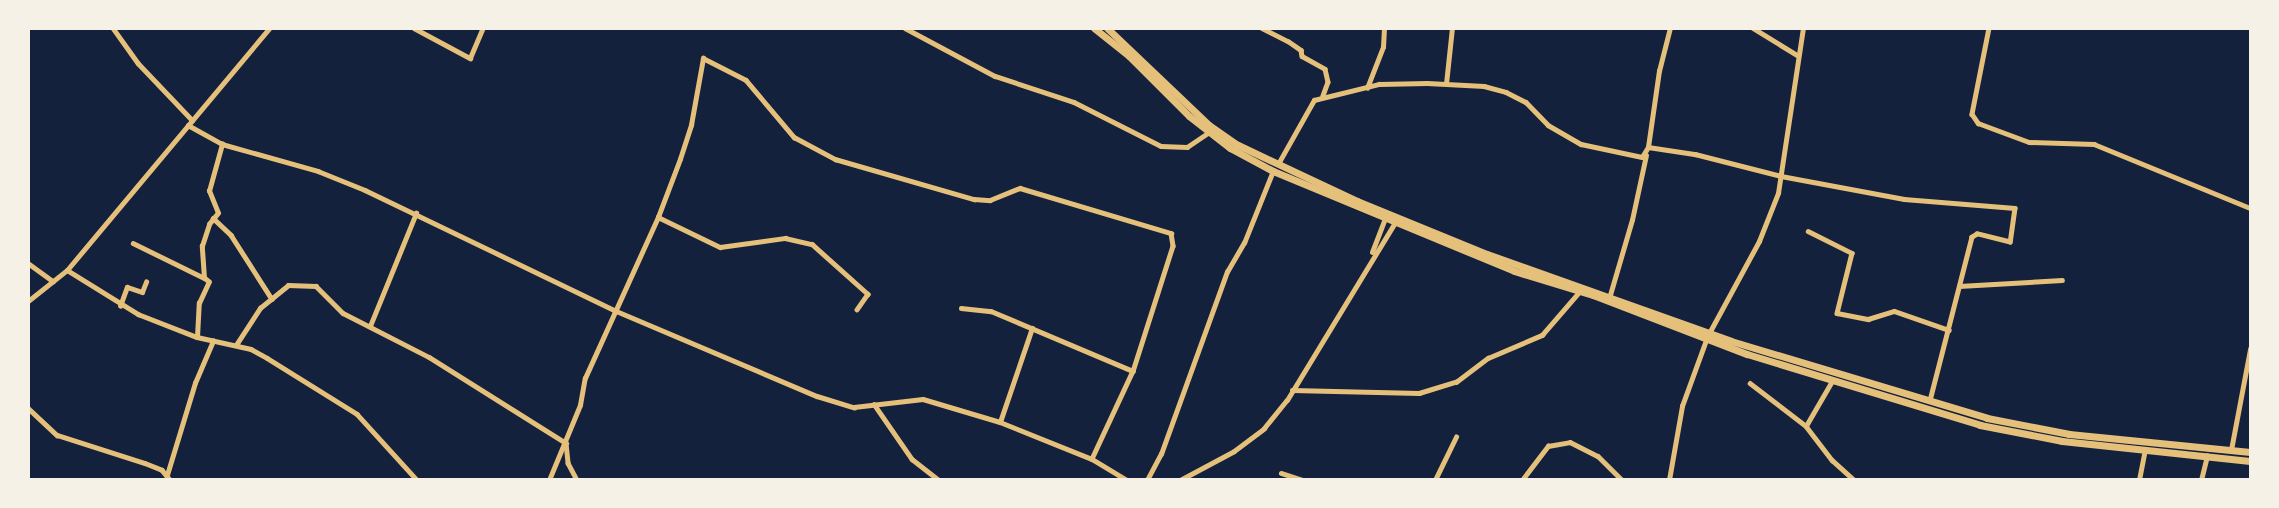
<!DOCTYPE html>
<style>
body{margin:0}
#map{position:relative;width:2279px;height:508px;overflow:hidden;background:#14213d;font-family:"Fira Sans Condensed",sans-serif}
div>[style]{position:absolute}
[style*='--x']{left:calc(var(--x)*1px);top:calc(var(--y)*1px);width:calc(var(--w)*1px);rotate:calc(var(--a)*1deg)}
.minor>*{height:4.5px;margin:-2.25px;padding:0 2.25px;transform-origin:2.25px;border-radius:2.25px;background:#e5c07b}
.tertiary>*{height:5px;margin:-2.5px;padding:0 2.5px;transform-origin:2.5px;border-radius:2.5px;background:#e5c07b}
.trunk>*{height:7px;margin:-3.5px;padding:0 3.5px;transform-origin:3.5px;border-radius:3.5px;background:#e5c07b}
span{translate:-50% -50%;white-space:nowrap;text-align:center;line-height:1.15;-webkit-text-stroke:4.5px #f6f1e7;paint-order:stroke}
.frame{position:absolute;inset:0;border:30px solid #f6f1e7;pointer-events:none}
</style>
<div id="map">
<div class="minor">
<div style="--x:113;--y:28;--w:43;--a:54.5"></div>
<div style="--x:138;--y:63;--w:79;--a:46.5"></div>
<div style="--x:414;--y:28;--w:64;--a:28.2"></div>
<div style="--x:470;--y:58;--w:33;--a:-67"></div>
<div style="--x:905;--y:28;--w:102;--a:28.1"></div>
<div style="--x:995;--y:76;--w:83;--a:18.2"></div>
<div style="--x:1074;--y:102;--w:97;--a:26.8"></div>
<div style="--x:1161;--y:146;--w:26;--a:2"></div>
<div style="--x:1187;--y:147;--w:25;--a:-34"></div>
<div style="--x:1262;--y:28;--w:29;--a:27"></div>
<div style="--x:1288;--y:41;--w:16;--a:35"></div>
<div style="--x:1301;--y:50;--w:6;--a:81"></div>
<div style="--x:1302;--y:56;--w:26;--a:29"></div>
<div style="--x:1325;--y:69;--w:13;--a:77"></div>
<div style="--x:1328;--y:82;--w:15;--a:110"></div>
<div style="--x:1753;--y:28;--w:52;--a:31.5"></div>
<div style="--x:1989;--y:28;--w:88;--a:101.2"></div>
<div style="--x:1972;--y:114;--w:11;--a:56"></div>
<div style="--x:1978;--y:123;--w:54;--a:20.4"></div>
<div style="--x:2029;--y:142;--w:65;--a:1.8"></div>
<div style="--x:2094;--y:144;--w:169;--a:22.3"></div>
<div style="--x:1446;--y:84;--w:56;--a:-83.9"></div>
<div style="--x:1367;--y:88;--w:44;--a:-68.7"></div>
<div style="--x:1383;--y:47;--w:19;--a:-87"></div>
<div style="--x:188;--y:125;--w:39;--a:29"></div>
<div style="--x:222;--y:144;--w:100;--a:15.7"></div>
<div style="--x:318;--y:171;--w:51;--a:22"></div>
<div style="--x:365;--y:190;--w:276;--a:25.7"></div>
<div style="--x:614;--y:310;--w:220;--a:23"></div>
<div style="--x:817;--y:396;--w:39;--a:17"></div>
<div style="--x:854;--y:407;--w:69;--a:-6.6"></div>
<div style="--x:923;--y:399;--w:80;--a:16.6"></div>
<div style="--x:1000;--y:422;--w:99;--a:21.9"></div>
<div style="--x:1092;--y:459;--w:41;--a:31"></div>
<div style="--x:1648;--y:147;--w:48;--a:8.5"></div>
<div style="--x:1695;--y:154;--w:89;--a:14.3"></div>
<div style="--x:1781;--y:176;--w:125;--a:10.6"></div>
<div style="--x:1904;--y:199;--w:111;--a:4.6"></div>
<div style="--x:2015;--y:208;--w:34;--a:98"></div>
<div style="--x:2010;--y:242;--w:34;--a:-166"></div>
<div style="--x:1977;--y:234;--w:6;--a:149"></div>
<div style="--x:1972;--y:237;--w:169;--a:104.4"></div>
<div style="--x:1278;--y:164;--w:73;--a:-60.6"></div>
<div style="--x:1314;--y:100;--w:67;--a:-13.8"></div>
<div style="--x:1379;--y:84;--w:48;--a:-1.2"></div>
<div style="--x:1427;--y:83;--w:57;--a:3"></div>
<div style="--x:1484;--y:86;--w:23;--a:15"></div>
<div style="--x:1506;--y:92;--w:22;--a:27"></div>
<div style="--x:1526;--y:102;--w:32;--a:46"></div>
<div style="--x:1548;--y:125;--w:38;--a:30"></div>
<div style="--x:1581;--y:144;--w:62;--a:12"></div>
<div style="--x:1642;--y:157;--w:12;--a:-59"></div>
<div style="--x:1648;--y:147;--w:77;--a:-81.8"></div>
<div style="--x:1659;--y:71;--w:44;--a:-75.7"></div>
<div style="--x:658;--y:217;--w:69;--a:25.8"></div>
<div style="--x:720;--y:247;--w:66;--a:-7.9"></div>
<div style="--x:785;--y:238;--w:28;--a:13"></div>
<div style="--x:812;--y:244;--w:75;--a:41.8"></div>
<div style="--x:868;--y:294;--w:19;--a:125"></div>
<div style="--x:213;--y:218;--w:25;--a:43"></div>
<div style="--x:231;--y:235;--w:76;--a:57.4"></div>
<div style="--x:1808;--y:231;--w:49;--a:26.6"></div>
<div style="--x:1852;--y:253;--w:62;--a:104"></div>
<div style="--x:1837;--y:313;--w:32;--a:11"></div>
<div style="--x:1868;--y:319;--w:27;--a:-17"></div>
<div style="--x:1894;--y:311;--w:58;--a:19.1"></div>
<div style="--x:133;--y:243;--w:79;--a:26.2"></div>
<div style="--x:28;--y:263;--w:31;--a:36"></div>
<div style="--x:67;--y:270;--w:84;--a:31.8"></div>
<div style="--x:138;--y:314;--w:63;--a:21.3"></div>
<div style="--x:197;--y:337;--w:55;--a:12.5"></div>
<div style="--x:251;--y:349;--w:18;--a:29"></div>
<div style="--x:267;--y:358;--w:106;--a:31.9"></div>
<div style="--x:357;--y:414;--w:89;--a:47.7"></div>
<div style="--x:1959;--y:286;--w:103;--a:-3.3"></div>
<div style="--x:1610;--y:295;--w:78;--a:-73.7"></div>
<div style="--x:1632;--y:220;--w:66;--a:-77.8"></div>
<div style="--x:120;--y:306;--w:20;--a:-70"></div>
<div style="--x:127;--y:287;--w:16;--a:18"></div>
<div style="--x:142;--y:292;--w:11;--a:-68"></div>
<div style="--x:961;--y:308;--w:30;--a:6"></div>
<div style="--x:991;--y:311;--w:154;--a:22.9"></div>
<div style="--x:370;--y:326;--w:122;--a:-67.8"></div>
<div style="--x:197;--y:337;--w:34;--a:-87"></div>
<div style="--x:199;--y:303;--w:23;--a:-65"></div>
<div style="--x:209;--y:282;--w:6;--a:-141"></div>
<div style="--x:204;--y:278;--w:32;--a:-94"></div>
<div style="--x:202;--y:246;--w:23;--a:-72"></div>
<div style="--x:209;--y:224;--w:14;--a:-51"></div>
<div style="--x:218;--y:213;--w:24;--a:-112"></div>
<div style="--x:209;--y:191;--w:49;--a:-74.5"></div>
<div style="--x:236;--y:345;--w:44;--a:-57"></div>
<div style="--x:260;--y:308;--w:36;--a:-39"></div>
<div style="--x:288;--y:285;--w:28;--a:2"></div>
<div style="--x:316;--y:286;--w:38;--a:45"></div>
<div style="--x:343;--y:313;--w:97;--a:27.1"></div>
<div style="--x:429;--y:357;--w:162;--a:32.1"></div>
<div style="--x:566;--y:443;--w:20;--a:84"></div>
<div style="--x:568;--y:463;--w:19;--a:62"></div>
<div style="--x:1750;--y:383;--w:71;--a:37.5"></div>
<div style="--x:1806;--y:426;--w:43;--a:52.6"></div>
<div style="--x:1832;--y:460;--w:30;--a:42"></div>
<div style="--x:1292;--y:390;--w:127;--a:1.4"></div>
<div style="--x:1419;--y:393;--w:39;--a:-17"></div>
<div style="--x:1456;--y:382;--w:40;--a:-37"></div>
<div style="--x:1488;--y:358;--w:59;--a:-23.1"></div>
<div style="--x:1542;--y:335;--w:58;--a:-49.2"></div>
<div style="--x:874;--y:404;--w:67;--a:55.4"></div>
<div style="--x:912;--y:459;--w:34;--a:38"></div>
<div style="--x:28;--y:408;--w:40;--a:43"></div>
<div style="--x:57;--y:435;--w:92;--a:17.7"></div>
<div style="--x:145;--y:463;--w:18;--a:22"></div>
<div style="--x:162;--y:470;--w:13;--a:51"></div>
<div style="--x:1000;--y:422;--w:99;--a:-71.2"></div>
<div style="--x:1806;--y:426;--w:52;--a:-60"></div>
<div style="--x:2231;--y:450;--w:103;--a:-79.3"></div>
<div style="--x:1281;--y:473;--w:22;--a:18"></div>
<div style="--x:167;--y:475;--w:96;--a:-73.1"></div>
<div style="--x:195;--y:383;--w:46;--a:-66.8"></div>
<div style="--x:549;--y:480;--w:81;--a:-67.5"></div>
<div style="--x:580;--y:405;--w:27;--a:-80"></div>
<div style="--x:585;--y:378;--w:177;--a:-65.6"></div>
<div style="--x:658;--y:217;--w:62;--a:-69.2"></div>
<div style="--x:680;--y:159;--w:36;--a:-72"></div>
<div style="--x:691;--y:125;--w:68;--a:-79.8"></div>
<div style="--x:703;--y:58;--w:48;--a:27.1"></div>
<div style="--x:746;--y:80;--w:75;--a:49.9"></div>
<div style="--x:794;--y:137;--w:47;--a:28.2"></div>
<div style="--x:835;--y:159;--w:145;--a:16.1"></div>
<div style="--x:974;--y:199;--w:16;--a:4"></div>
<div style="--x:990;--y:200;--w:32;--a:-22"></div>
<div style="--x:1020;--y:188;--w:158;--a:16.6"></div>
<div style="--x:1171;--y:233;--w:13;--a:81"></div>
<div style="--x:1173;--y:246;--w:131;--a:107.7"></div>
<div style="--x:1133;--y:371;--w:97;--a:115"></div>
<div style="--x:1147;--y:480;--w:30;--a:-62"></div>
<div style="--x:1161;--y:454;--w:194;--a:-70.1"></div>
<div style="--x:1227;--y:272;--w:34;--a:-60"></div>
<div style="--x:1244;--y:243;--w:78;--a:-68.1"></div>
<div style="--x:1435;--y:480;--w:48;--a:-64"></div>
<div style="--x:1522;--y:480;--w:43;--a:-52.6"></div>
<div style="--x:1548;--y:446;--w:22;--a:-10"></div>
<div style="--x:1570;--y:442;--w:31;--a:27"></div>
<div style="--x:1598;--y:456;--w:34;--a:45"></div>
<div style="--x:1669;--y:480;--w:75;--a:-80"></div>
<div style="--x:1682;--y:406;--w:70;--a:-70"></div>
<div style="--x:2139;--y:480;--w:31;--a:-79"></div>
<div style="--x:2201;--y:480;--w:25;--a:-76"></div>
</div>
<div class="tertiary">
<div style="--x:1372;--y:252;--w:39;--a:-69"></div>
<div style="--x:28;--y:301;--w:50;--a:-38.5"></div>
<div style="--x:67;--y:270;--w:315;--a:-50.1"></div>
<div style="--x:1708;--y:335;--w:107;--a:-61.5"></div>
<div style="--x:1759;--y:241;--w:52;--a:-68.4"></div>
<div style="--x:1778;--y:193;--w:167;--a:-81.4"></div>
<div style="--x:1180;--y:480;--w:61;--a:-28.2"></div>
<div style="--x:1234;--y:451;--w:38;--a:-37"></div>
<div style="--x:1264;--y:428;--w:36;--a:-51"></div>
<div style="--x:1287;--y:400;--w:212;--a:-58.7"></div>
</div>
<div class="trunk">
<div style="--x:1094;--y:28;--w:45;--a:38.7"></div>
<div style="--x:1129;--y:56;--w:85;--a:45"></div>
<div style="--x:1189;--y:116;--w:52;--a:38"></div>
<div style="--x:1230;--y:148;--w:49;--a:28.1"></div>
<div style="--x:1273;--y:171;--w:261;--a:22.5"></div>
<div style="--x:1514;--y:271;--w:83;--a:16.9"></div>
<div style="--x:1593;--y:295;--w:165;--a:21"></div>
<div style="--x:1747;--y:354;--w:244;--a:16.9"></div>
<div style="--x:1980;--y:425;--w:84;--a:11"></div>
<div style="--x:2062;--y:441;--w:189;--a:6.1"></div>
<div style="--x:1107;--y:28;--w:141;--a:43.6"></div>
<div style="--x:1209;--y:125;--w:35;--a:35"></div>
<div style="--x:1238;--y:145;--w:132;--a:25.2"></div>
<div style="--x:1357;--y:201;--w:140;--a:22.2"></div>
<div style="--x:1487;--y:254;--w:259;--a:19.6"></div>
<div style="--x:1731;--y:341;--w:267;--a:16.7"></div>
<div style="--x:1987;--y:418;--w:84;--a:11"></div>
<div style="--x:2069;--y:434;--w:182;--a:5.7"></div>
</div>
<div class="frame"></div>
</div>
